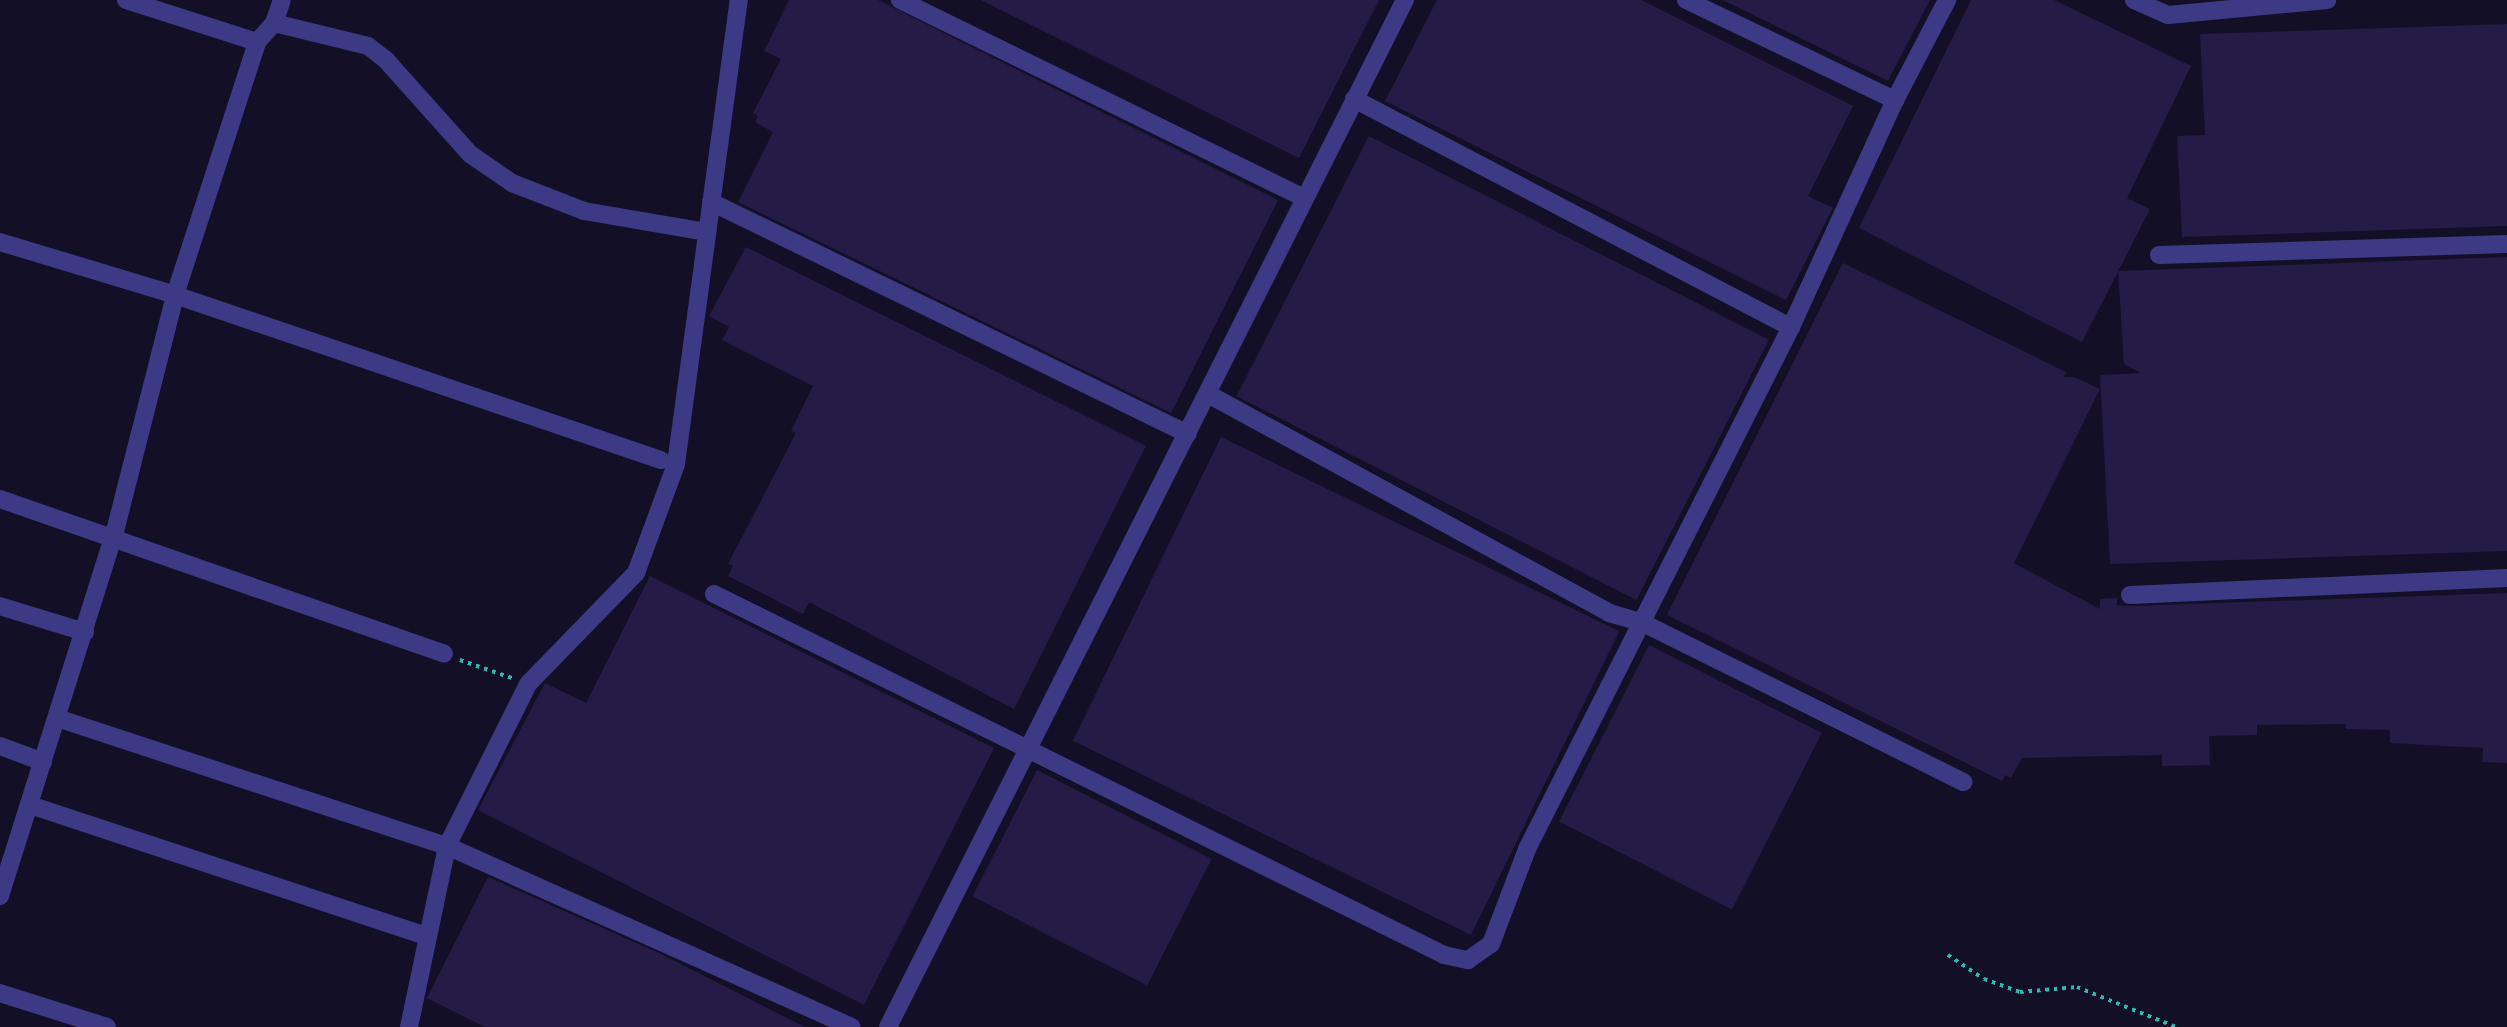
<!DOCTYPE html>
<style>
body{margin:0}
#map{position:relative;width:2507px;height:1027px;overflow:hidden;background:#130f26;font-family:"Public Sans",sans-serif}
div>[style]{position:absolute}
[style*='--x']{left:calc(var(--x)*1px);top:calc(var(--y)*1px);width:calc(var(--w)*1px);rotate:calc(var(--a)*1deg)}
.building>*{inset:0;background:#241b47;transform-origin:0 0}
.path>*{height:3.5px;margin-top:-1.75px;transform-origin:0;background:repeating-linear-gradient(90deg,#2fb8b0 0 3.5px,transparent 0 8.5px)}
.minor>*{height:18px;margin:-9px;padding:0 9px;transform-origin:9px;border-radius:9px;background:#3d3a85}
span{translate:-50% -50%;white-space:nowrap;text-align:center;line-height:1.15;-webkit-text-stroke:5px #130f26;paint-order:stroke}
</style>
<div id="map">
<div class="building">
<div style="clip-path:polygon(789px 0,878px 0,1278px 200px,1171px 413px,738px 202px,773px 132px,755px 122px,758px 116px,753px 113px,781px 59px,764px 51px)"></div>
<div style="clip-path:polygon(981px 0,1379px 0,1299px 158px)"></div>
<div style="clip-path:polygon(1437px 0,1641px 0,1853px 106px,1808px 196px,1833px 208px,1786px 300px,1385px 101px)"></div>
<div style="clip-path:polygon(1723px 0,1930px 0,1888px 81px)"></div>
<div style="clip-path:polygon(1971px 0,2054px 0,2191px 66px,2127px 198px,2150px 209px,2082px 342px,1859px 228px)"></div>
<div style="clip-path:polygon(2507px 24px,2507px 226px,2182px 237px,2177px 136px,2205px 135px,2200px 34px)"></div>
<div style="left:1369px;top:136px;width:449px;height:292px;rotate:27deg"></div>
<div style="clip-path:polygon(746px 247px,1146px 446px,1014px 709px,809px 602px,803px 614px,728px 576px,733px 566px,728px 564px,796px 433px,791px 431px,813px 386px,722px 340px,729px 327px,709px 316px)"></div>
<div style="clip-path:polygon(2507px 257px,2507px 551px,2110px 564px,2100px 375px,2141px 373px,2124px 364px,2118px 271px)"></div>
<div style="clip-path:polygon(1843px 263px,2066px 372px,2063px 377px,2074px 377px,2100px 389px,2014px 563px,2100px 609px,2100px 599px,2117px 598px,2117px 605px,2131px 606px,2507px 593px,2507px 763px,2482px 762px,2483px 748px,2390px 743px,2390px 730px,2346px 729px,2346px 724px,2257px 725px,2257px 735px,2209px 736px,2210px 765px,2162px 766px,2162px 755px,2022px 758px,2011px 778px,2005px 775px,2002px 781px,1667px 615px)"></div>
<div style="left:1221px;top:437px;width:443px;height:338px;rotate:26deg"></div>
<div style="clip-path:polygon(650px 576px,994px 748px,864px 1005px,478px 810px,545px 683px,586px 703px)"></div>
<div style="left:1649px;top:645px;width:194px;height:198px;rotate:27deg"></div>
<div style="left:1037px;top:770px;width:196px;height:142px;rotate:27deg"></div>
<div style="clip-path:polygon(488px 877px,659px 953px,805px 1027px,485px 1027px,427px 998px)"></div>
</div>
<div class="path">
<div style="--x:460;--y:660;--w:55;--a:19.1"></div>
<div style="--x:1948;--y:955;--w:43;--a:33.7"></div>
<div style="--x:1984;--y:979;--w:38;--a:20"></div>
<div style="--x:2020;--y:992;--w:57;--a:-5"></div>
<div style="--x:2077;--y:987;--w:107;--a:22"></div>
</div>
<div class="minor">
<div style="--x:126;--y:0;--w:138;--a:17.8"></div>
<div style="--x:900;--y:0;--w:449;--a:26.1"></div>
<div style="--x:1686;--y:0;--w:232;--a:25.6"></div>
<div style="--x:2134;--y:0;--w:37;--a:24"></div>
<div style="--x:2168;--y:15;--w:160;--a:-5.4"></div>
<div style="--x:274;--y:23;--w:97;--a:13.7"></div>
<div style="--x:368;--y:46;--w:23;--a:38"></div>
<div style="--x:386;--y:60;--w:126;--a:48.2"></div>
<div style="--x:470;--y:154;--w:51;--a:34.6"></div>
<div style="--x:512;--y:183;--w:77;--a:21.3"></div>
<div style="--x:584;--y:211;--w:125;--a:9.7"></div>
<div style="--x:1354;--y:99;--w:493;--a:27.6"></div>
<div style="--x:711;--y:202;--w:530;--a:25.94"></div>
<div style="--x:0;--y:242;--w:183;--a:16.8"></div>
<div style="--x:175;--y:295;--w:513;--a:18.75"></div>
<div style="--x:2159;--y:255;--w:348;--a:-1.8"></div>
<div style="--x:1208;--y:394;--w:457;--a:28.6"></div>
<div style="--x:1609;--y:613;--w:33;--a:16"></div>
<div style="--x:1641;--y:622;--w:360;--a:26.4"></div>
<div style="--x:0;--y:499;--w:470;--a:19.2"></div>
<div style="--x:714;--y:594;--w:814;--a:26.31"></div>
<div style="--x:1444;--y:955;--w:25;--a:12"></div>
<div style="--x:1468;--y:960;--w:28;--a:-35"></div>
<div style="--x:1491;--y:944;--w:102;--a:-69.2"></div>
<div style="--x:1527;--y:849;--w:585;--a:-63.17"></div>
<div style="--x:1791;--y:327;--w:250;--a:-65.4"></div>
<div style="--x:1895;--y:100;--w:113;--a:-62.5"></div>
<div style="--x:2130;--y:595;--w:377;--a:-2.6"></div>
<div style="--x:0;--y:606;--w:89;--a:17"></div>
<div style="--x:57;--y:718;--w:410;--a:18.2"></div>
<div style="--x:447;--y:846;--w:443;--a:24.1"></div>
<div style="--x:0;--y:746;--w:46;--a:20.4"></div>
<div style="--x:30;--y:805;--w:416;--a:18.3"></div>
<div style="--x:0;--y:896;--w:379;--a:-72.5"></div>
<div style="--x:114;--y:535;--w:248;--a:-75.7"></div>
<div style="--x:175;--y:295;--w:266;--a:-72"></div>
<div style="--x:257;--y:42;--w:25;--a:-48"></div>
<div style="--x:274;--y:23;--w:24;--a:-71"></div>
<div style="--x:0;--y:993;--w:112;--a:17.6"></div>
<div style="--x:409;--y:1027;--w:185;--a:-78.1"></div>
<div style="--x:447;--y:846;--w:181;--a:-63.4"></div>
<div style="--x:528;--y:684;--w:155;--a:-45.8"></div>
<div style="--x:636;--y:573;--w:116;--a:-69.8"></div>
<div style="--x:676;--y:464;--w:468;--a:-82.3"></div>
<div style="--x:888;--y:1027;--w:1150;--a:-63.28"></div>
</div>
</div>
